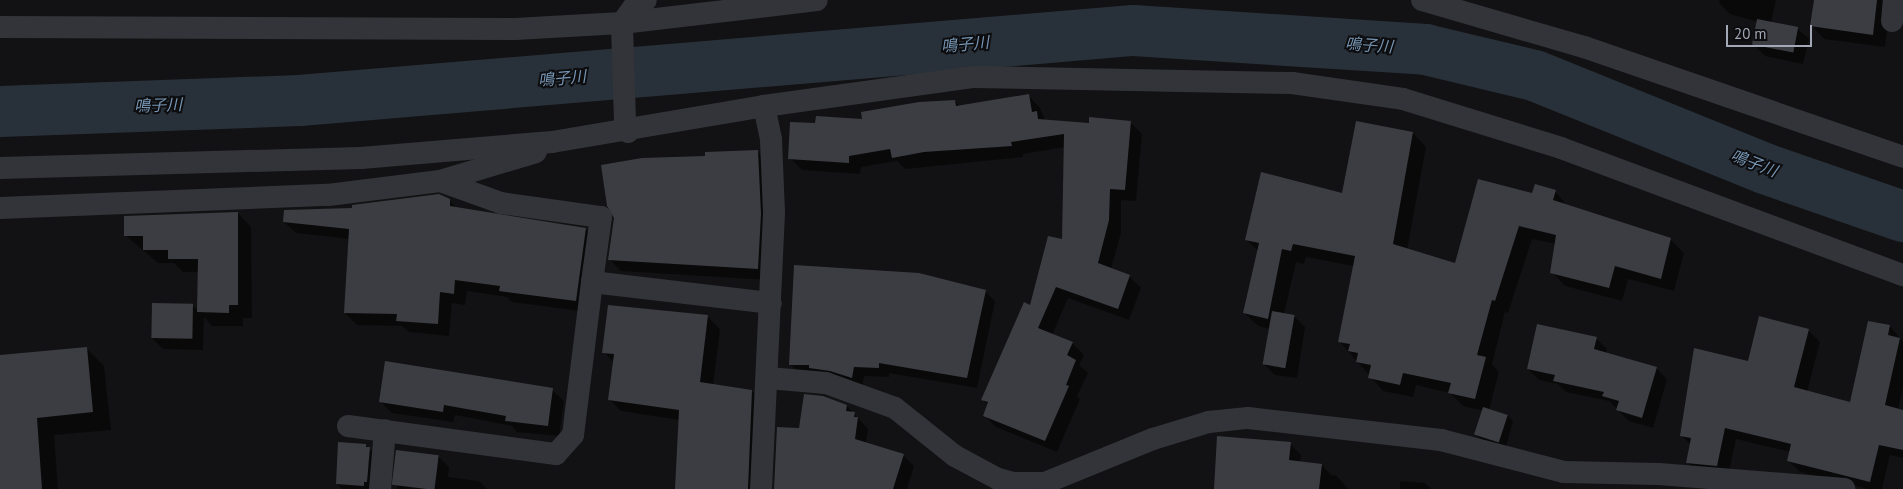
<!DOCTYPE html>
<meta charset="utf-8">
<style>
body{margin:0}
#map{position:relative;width:1903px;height:489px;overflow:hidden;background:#121214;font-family:"PT Sans","Noto Sans JP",sans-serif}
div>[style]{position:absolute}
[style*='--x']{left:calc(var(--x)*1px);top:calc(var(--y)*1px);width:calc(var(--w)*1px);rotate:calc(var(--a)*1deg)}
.shadow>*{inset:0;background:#0007}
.river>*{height:51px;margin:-25.5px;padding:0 25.5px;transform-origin:25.5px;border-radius:25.5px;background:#283139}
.building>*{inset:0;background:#3c3d42;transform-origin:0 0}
.street>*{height:22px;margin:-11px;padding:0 11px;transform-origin:11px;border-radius:11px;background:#333439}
span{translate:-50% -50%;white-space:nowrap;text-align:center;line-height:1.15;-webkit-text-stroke:4px #0d0d0f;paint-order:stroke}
.water-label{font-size:16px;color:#7796b4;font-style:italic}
.scale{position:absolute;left:1726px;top:25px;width:86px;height:22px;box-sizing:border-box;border:2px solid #a3a8b6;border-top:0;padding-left:6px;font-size:15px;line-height:18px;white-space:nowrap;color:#a3a8b6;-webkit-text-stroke:4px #0d0d0f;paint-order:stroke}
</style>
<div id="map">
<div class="shadow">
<div style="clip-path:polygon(1720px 0,1776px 0,1771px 23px,1797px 28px,1809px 39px,1803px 64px,1765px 56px,1754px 45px,1758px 22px,1730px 14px,1719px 3px)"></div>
<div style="clip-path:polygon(1815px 0,1891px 0,1885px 47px,1824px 39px,1812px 26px)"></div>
<div style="clip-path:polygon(1029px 96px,1040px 108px,1045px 120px,1090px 124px,1130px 122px,1142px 134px,1136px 201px,1121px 200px,1121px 233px,1111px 269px,1129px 276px,1141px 288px,1129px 320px,1068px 298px,1052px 335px,1072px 343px,1084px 355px,1079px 365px,1088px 373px,1077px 396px,1080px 399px,1057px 452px,996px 427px,984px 415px,988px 405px,983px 400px,1063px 241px,1065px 147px,1023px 154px,1023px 157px,905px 169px,897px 161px,861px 167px,860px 174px,802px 170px,790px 158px,817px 125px,863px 121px,955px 101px,960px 106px)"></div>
<div style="clip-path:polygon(1413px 133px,1426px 147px,1407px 250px,1456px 265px,1533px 195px,1536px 186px,1556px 192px,1568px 207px,1671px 240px,1684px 253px,1674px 291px,1628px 279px,1622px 301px,1565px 286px,1552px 272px,1556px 244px,1532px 239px,1508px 313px,1505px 312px,1492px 364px,1499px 372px,1489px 410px,1508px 416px,1513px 421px,1506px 447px,1482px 440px,1476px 435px,1484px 411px,1463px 406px,1450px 393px,1416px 385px,1413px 397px,1383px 391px,1340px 342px,1354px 266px,1306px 257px,1304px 264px,1296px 262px,1284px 314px,1294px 316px,1305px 327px,1297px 378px,1275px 375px,1264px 364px,1270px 329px,1258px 326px,1244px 313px,1258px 251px,1246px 239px,1343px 195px)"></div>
<div style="clip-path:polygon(757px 151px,768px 162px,769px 280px,621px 271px,610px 260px,707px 157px)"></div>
<div style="clip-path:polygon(449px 200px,458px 209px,586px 229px,597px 241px,588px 312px,512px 302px,507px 297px,467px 291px,465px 305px,452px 303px,449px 336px,409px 332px,402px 326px,357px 325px,345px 313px,349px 239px,296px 233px,284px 222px,354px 209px)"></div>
<div style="clip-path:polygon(238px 213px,251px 227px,252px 318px,243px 318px,243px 326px,212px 326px,204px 317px,203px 350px,163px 349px,152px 338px,193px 306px,199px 311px,199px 272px,183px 272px,174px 263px,158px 263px,125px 235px)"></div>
<div style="clip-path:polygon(985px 291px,995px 301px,977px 388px,889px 373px,889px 377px,864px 376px,862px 388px,800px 374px,790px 364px)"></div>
<div style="clip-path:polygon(708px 317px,720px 329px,713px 386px,752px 391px,764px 404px,760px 489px,676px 489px,679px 420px,621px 411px,609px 399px,614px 363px,604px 352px)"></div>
<div style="clip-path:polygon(1890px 326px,1903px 342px,1903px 388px,1898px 410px,1903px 411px,1903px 458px,1890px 455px,1882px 489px,1868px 489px,1800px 472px,1788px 460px,1791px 452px,1736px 439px,1728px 477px,1699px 474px,1688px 463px,1691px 445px,1681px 435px,1749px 363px,1808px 330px,1820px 342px,1807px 392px,1851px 403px)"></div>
<div style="clip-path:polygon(1596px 338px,1607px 349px,1606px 354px,1656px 368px,1667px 379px,1653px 428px,1629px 421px,1609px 401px,1566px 392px,1558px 384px,1539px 380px,1528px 369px)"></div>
<div style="clip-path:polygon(86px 348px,104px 366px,111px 430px,54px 435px,58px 489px,0 489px,0 356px)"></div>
<div style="clip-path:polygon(552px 390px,564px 401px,559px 436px,517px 432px,512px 426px,455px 415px,453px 422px,392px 413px,381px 402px)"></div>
<div style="clip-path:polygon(847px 406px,868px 429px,866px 443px,903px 455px,914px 466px,907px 489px,775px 489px,800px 430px)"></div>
<div style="clip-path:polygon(1290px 444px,1301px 455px,1300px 463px,1322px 465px,1331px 475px,1337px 476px,1348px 489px,1216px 489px)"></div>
<div style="clip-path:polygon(365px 445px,381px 460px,378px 489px,342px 489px,337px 484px)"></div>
<div style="clip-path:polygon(398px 451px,438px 456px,449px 467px,448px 477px,479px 481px,487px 489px,397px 489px)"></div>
<div style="clip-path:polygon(1400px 481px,1425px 483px,1431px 489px,1400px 489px)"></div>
</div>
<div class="river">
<div style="--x:0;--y:111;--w:299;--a:-2.1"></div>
<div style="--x:299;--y:100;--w:837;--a:-4.8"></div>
<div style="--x:1133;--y:30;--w:293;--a:3.7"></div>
<div style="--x:1425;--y:49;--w:112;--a:13.4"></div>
<div style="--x:1534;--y:75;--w:248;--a:22"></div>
<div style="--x:1764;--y:168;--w:147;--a:19.1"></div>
</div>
<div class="building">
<div style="clip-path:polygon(1814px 0,1877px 0,1873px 35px,1810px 26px)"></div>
<div style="left:1757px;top:19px;width:42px;height:26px;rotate:11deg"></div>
<div style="clip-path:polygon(1029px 94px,1032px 112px,1037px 111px,1038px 119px,1089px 123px,1089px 117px,1131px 121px,1125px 190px,1110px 189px,1109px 220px,1098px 263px,1130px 275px,1118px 309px,1056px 287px,1038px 328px,1073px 342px,1067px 355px,1076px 360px,1066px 385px,1069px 386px,1045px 441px,983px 416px,988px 402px,981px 400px,1024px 302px,1030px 305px,1048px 236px,1062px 239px,1064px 134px,1011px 142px,1012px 146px,924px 152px,892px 158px,890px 149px,849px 156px,849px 163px,788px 159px,790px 122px,815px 123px,816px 116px,862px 119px,861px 112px,919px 102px,955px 100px,956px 106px)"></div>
<div style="clip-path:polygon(1356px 121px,1413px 132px,1393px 244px,1455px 263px,1478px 179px,1532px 193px,1535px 184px,1556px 190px,1553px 200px,1671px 238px,1661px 279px,1615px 266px,1609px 288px,1550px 273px,1556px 235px,1519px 226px,1495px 301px,1492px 300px,1477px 355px,1486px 357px,1475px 399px,1448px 393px,1451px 383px,1403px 373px,1400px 385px,1368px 378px,1371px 365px,1356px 362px,1358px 353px,1348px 351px,1350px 344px,1338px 342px,1355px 256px,1293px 244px,1291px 251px,1282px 249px,1268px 319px,1243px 313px,1259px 243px,1245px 240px,1261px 172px,1342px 193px)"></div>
<div style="clip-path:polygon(758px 150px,761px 214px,758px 269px,608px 260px,614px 218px,607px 206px,601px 165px,642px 158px,705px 156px,705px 152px)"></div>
<div style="clip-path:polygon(439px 194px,450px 199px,450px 206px,586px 228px,576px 301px,499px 291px,500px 286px,455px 280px,454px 294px,440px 292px,438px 324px,396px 321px,397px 314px,344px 313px,349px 229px,283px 222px,284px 210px,352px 208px,352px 205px)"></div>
<div style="clip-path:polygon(238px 212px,238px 305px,229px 305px,229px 313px,197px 312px,198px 259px,168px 259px,168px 250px,143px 250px,143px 236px,124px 236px,124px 216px)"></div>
<div style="clip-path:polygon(794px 265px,919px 273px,986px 290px,967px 378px,879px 363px,879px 368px,854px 367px,852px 378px,830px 371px,809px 368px,809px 365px,789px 365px)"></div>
<div style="left:152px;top:303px;width:41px;height:35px;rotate:1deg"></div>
<div style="clip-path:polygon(608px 305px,708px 315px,700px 382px,752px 390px,748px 489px,675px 489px,679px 410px,608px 400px,614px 354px,602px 353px)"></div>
<div style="left:1272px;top:311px;width:23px;height:54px;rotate:10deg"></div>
<div style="clip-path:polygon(1759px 316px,1809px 329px,1794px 387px,1850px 402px,1868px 321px,1890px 325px,1888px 335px,1900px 338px,1885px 405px,1903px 410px,1903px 450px,1879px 445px,1870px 482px,1787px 461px,1791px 444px,1725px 428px,1717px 466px,1686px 463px,1691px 438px,1680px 436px,1694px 348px,1748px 361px)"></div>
<div style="clip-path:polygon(1537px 324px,1597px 337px,1594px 349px,1657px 367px,1642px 418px,1616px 410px,1619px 401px,1602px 396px,1604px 392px,1553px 381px,1555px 375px,1527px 369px)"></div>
<div style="clip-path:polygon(87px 347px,93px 412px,37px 418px,42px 489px,0 489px,0 355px)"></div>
<div style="clip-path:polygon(385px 361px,553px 388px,548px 426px,505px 421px,506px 416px,444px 405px,443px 412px,379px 402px)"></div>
<div style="clip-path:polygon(804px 394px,823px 396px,847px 405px,846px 411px,855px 412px,854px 417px,858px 417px,855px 439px,904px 454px,893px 489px,774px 489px,777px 427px,799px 428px)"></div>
<div style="left:1483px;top:407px;width:26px;height:29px;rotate:18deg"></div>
<div style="clip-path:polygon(1217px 436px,1291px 442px,1289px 460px,1322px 464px,1319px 489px,1214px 489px)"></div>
<div style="clip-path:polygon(338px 442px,366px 444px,366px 447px,370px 447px,367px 482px,364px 482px,364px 486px,336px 484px)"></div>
<div style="left:396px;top:450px;width:43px;height:35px;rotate:7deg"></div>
</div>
<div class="street">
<div style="--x:1422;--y:0;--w:169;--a:16.2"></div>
<div style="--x:1584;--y:47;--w:337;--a:19"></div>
<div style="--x:1892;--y:21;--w:21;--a:-85"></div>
<div style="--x:0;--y:27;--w:515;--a:0.22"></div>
<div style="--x:515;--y:29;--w:107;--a:-3.2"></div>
<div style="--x:622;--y:23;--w:196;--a:-6.7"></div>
<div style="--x:628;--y:132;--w:11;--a:-105"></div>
<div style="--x:625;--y:121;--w:98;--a:-91.8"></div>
<div style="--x:622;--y:23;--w:19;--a:-54"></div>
<div style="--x:633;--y:8;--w:15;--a:-32"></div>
<div style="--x:0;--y:168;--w:361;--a:-1.6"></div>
<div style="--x:361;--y:158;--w:192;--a:-4.8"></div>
<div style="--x:552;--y:142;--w:215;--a:-9.6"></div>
<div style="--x:764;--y:106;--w:212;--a:-7.9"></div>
<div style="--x:974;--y:77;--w:318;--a:1.1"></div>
<div style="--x:1292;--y:83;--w:112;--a:8.2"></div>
<div style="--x:1403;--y:99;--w:165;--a:17.2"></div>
<div style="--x:1561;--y:148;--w:365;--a:20.4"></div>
<div style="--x:440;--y:181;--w:65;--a:19.8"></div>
<div style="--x:501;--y:203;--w:101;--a:8"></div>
<div style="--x:601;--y:217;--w:66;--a:97.9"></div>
<div style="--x:0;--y:208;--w:328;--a:-2.3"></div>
<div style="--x:328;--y:195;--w:113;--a:-7.1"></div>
<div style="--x:440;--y:181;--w:100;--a:-16.8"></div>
<div style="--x:768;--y:378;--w:58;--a:4.9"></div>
<div style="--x:826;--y:383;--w:73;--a:19.9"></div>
<div style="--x:895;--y:408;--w:77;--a:38.7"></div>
<div style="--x:955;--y:456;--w:49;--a:28.1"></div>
<div style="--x:998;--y:479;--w:16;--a:15"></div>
<div style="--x:1013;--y:483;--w:32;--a:0"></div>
<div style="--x:1045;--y:483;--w:117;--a:-22.2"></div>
<div style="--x:1153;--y:439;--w:59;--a:-16.9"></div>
<div style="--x:1209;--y:422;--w:39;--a:-6"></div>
<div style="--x:1248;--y:418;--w:194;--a:6.5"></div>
<div style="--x:1441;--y:440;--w:127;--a:14.6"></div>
<div style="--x:1564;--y:472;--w:95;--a:1.2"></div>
<div style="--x:1659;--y:474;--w:186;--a:4.6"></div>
<div style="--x:348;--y:426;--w:210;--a:7.7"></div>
<div style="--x:556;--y:454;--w:25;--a:-48"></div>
<div style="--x:573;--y:435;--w:154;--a:-82.9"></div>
<div style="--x:592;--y:282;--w:180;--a:6.7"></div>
<div style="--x:380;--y:489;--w:59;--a:-85.2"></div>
<div style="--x:761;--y:489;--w:277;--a:-87.3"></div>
<div style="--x:774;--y:212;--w:73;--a:-92.4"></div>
<div style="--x:771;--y:139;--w:34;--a:-102"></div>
</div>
<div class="water-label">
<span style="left:965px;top:44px;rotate:-5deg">鳴子川</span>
<span style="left:1369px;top:45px;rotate:4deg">鳴子川</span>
<span style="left:562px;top:78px;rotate:-5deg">鳴子川</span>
<span style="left:158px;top:105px;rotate:-2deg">鳴子川</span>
<span style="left:1754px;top:163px;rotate:21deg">鳴子川</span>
</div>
<div class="scale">20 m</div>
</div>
